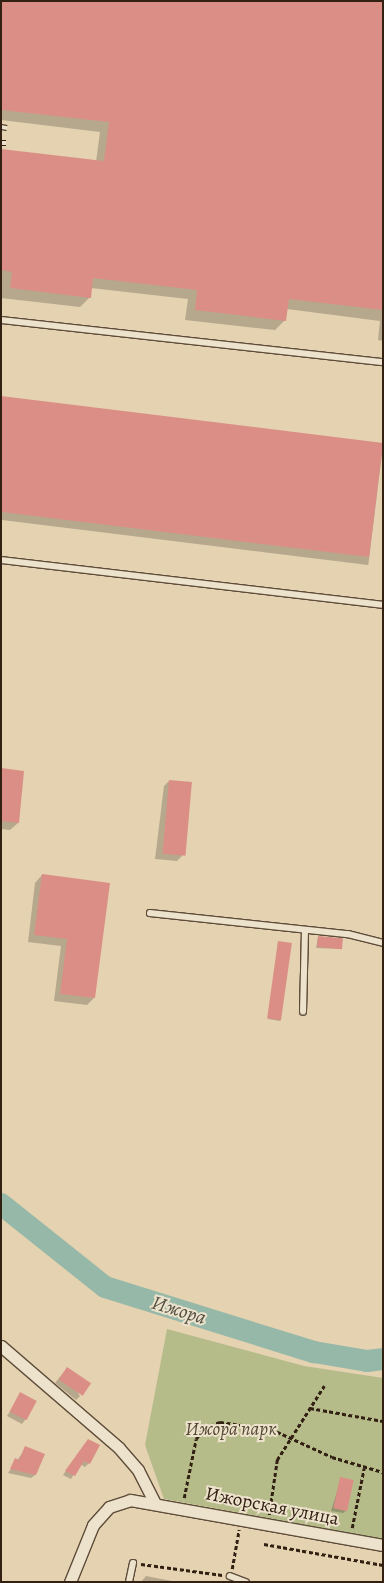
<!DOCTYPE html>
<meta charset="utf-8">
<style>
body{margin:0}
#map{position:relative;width:384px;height:1583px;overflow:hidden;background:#e4d2b1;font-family:Alegreya,serif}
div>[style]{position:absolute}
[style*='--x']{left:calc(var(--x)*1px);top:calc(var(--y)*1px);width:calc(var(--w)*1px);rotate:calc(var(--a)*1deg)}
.green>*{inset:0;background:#b6bb8a}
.shadow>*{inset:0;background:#0003;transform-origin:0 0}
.river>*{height:22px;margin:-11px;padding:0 11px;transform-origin:11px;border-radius:11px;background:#96b8a8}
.building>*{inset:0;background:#db8e86;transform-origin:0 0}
.path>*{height:2.5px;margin-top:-1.25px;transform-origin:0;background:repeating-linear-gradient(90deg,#322013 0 4px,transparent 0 6.5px)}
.roads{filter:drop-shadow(1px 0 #5e4c3a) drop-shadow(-1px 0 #5e4c3a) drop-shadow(0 1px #5e4c3a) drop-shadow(0 -1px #5e4c3a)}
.lane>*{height:5.5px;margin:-2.75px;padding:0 2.75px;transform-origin:2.75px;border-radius:2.75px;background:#ede2cc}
.street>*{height:11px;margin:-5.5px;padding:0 5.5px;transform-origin:5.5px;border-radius:5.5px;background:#ede2cc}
.rail>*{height:5.5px;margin-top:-2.75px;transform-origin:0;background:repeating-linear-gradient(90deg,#ede2cc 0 11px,#322013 0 22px);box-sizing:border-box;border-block:1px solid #322013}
span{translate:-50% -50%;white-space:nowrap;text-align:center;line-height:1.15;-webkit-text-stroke:4px #ede2cc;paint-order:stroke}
.park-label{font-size:19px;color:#534731;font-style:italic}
.street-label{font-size:19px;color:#322013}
.water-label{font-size:20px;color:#504e40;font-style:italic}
.frame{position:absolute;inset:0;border:2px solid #322013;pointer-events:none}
</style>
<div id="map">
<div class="green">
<div style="clip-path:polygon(167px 1329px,304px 1366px,383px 1378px,383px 1539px,164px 1499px,145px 1445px)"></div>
</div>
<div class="shadow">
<div style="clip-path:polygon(1px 1px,383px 1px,383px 341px,378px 340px,380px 321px,287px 309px,285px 320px,275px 330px,185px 320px,188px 299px,91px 288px,90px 297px,80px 307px,1px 298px,1px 150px,96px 162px,100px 132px,1px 120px)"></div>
<div style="left:1px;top:397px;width:385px;height:122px;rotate:7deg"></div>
<div style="clip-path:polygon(1px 770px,18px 823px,10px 830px,1px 829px)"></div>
<div style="clip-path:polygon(169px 781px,182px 856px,177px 861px,155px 859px,164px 786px)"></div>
<div style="clip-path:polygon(42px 875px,94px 998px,87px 1005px,54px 1001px,61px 946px,28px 942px,35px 883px)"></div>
<div style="clip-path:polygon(318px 937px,341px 949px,316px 948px)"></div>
<div style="clip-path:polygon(278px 943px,281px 1020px,280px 1021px,268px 1019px)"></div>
<div style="clip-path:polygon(64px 1372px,80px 1396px,76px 1400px,55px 1383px)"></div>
<div style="clip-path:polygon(21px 1394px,25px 1420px,22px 1424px,7px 1416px)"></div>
<div style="clip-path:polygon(85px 1444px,89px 1463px,85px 1467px,80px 1464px,71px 1479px,63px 1475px)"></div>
<div style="clip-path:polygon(26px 1448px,35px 1475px,31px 1478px,8px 1473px)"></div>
<div style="clip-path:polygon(341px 1479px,347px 1510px,343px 1513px,331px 1511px)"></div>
<div style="clip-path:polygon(146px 1576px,177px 1582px,141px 1582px)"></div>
</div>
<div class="river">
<div style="--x:1;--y:1204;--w:133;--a:38.6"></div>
<div style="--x:105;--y:1287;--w:219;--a:17.3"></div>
<div style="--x:314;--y:1352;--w:54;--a:9.6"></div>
<div style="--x:367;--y:1361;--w:16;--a:-7"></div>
</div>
<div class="building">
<div style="clip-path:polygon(1px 1px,383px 1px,383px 310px,289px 299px,286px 321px,195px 310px,197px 290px,93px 278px,91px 298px,10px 288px,12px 272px,1px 270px,1px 149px,104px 161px,109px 122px,1px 110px)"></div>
<div style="left:1px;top:396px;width:385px;height:115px;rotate:7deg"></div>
<div style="clip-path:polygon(1px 768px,24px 771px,19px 823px,1px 821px)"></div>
<div style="left:169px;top:780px;width:23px;height:74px;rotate:5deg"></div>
<div style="clip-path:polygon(42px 874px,110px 883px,95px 998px,60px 994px,67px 939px,34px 935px)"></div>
<div style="left:318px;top:936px;width:25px;height:11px;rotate:5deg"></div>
<div style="left:278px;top:941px;width:14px;height:78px;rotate:8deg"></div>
<div style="left:67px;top:1367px;width:29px;height:15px;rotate:34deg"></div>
<div style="left:20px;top:1392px;width:19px;height:22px;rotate:28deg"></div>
<div style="clip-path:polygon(88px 1439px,100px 1445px,90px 1464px,84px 1461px,75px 1476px,65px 1471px)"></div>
<div style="clip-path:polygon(25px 1446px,45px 1454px,36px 1475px,10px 1469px,15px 1458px,19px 1460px)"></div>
<div style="left:340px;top:1477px;width:14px;height:32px;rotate:12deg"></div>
</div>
<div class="path">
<div style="--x:310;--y:1408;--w:74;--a:10.1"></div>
<div style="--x:184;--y:1498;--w:60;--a:-78.5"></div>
<div style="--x:196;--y:1439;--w:14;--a:-54"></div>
<div style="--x:204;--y:1428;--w:17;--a:-21"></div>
<div style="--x:220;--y:1422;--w:51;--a:7.8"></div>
<div style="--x:271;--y:1429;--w:67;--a:24.7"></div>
<div style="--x:332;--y:1457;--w:53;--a:16.4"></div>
<div style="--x:269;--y:1515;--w:56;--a:-81.7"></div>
<div style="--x:277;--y:1460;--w:88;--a:-57.6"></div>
<div style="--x:352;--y:1528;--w:61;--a:-78.7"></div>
<div style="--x:264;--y:1544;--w:121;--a:10"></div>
<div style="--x:141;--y:1564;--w:82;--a:7.7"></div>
<div style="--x:232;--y:1569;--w:40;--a:-80"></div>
</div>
<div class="roads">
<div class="lane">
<div style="--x:1;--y:320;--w:384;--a:6.3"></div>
<div style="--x:1;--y:560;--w:385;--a:6.7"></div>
<div style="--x:150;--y:913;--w:199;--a:6.1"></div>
<div style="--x:348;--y:934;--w:36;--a:14"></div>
<div style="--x:303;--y:1012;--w:81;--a:-88.6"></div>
<div style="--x:230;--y:1576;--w:17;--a:21"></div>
<div style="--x:129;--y:1582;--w:19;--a:-78"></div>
</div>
<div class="street">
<div style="--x:1;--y:1346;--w:156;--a:40.8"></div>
<div style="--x:119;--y:1448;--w:29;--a:49"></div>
<div style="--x:138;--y:1470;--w:37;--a:63"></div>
<div style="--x:70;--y:1582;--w:61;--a:-68"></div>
<div style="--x:93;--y:1525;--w:24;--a:-48"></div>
<div style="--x:109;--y:1507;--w:22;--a:-18"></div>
<div style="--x:130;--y:1500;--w:257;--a:10.1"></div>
</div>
</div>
<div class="rail">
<div style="--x:1;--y:127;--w:6;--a:9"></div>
<div style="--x:1;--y:143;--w:5;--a:0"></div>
</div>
<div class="park-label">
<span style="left:231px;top:1430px">Ижора парк</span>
</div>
<div class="street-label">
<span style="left:272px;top:1507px;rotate:11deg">Ижорская улица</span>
</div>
<div class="water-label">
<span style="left:179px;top:1310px;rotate:17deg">Ижора</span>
</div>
<div class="frame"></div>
</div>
